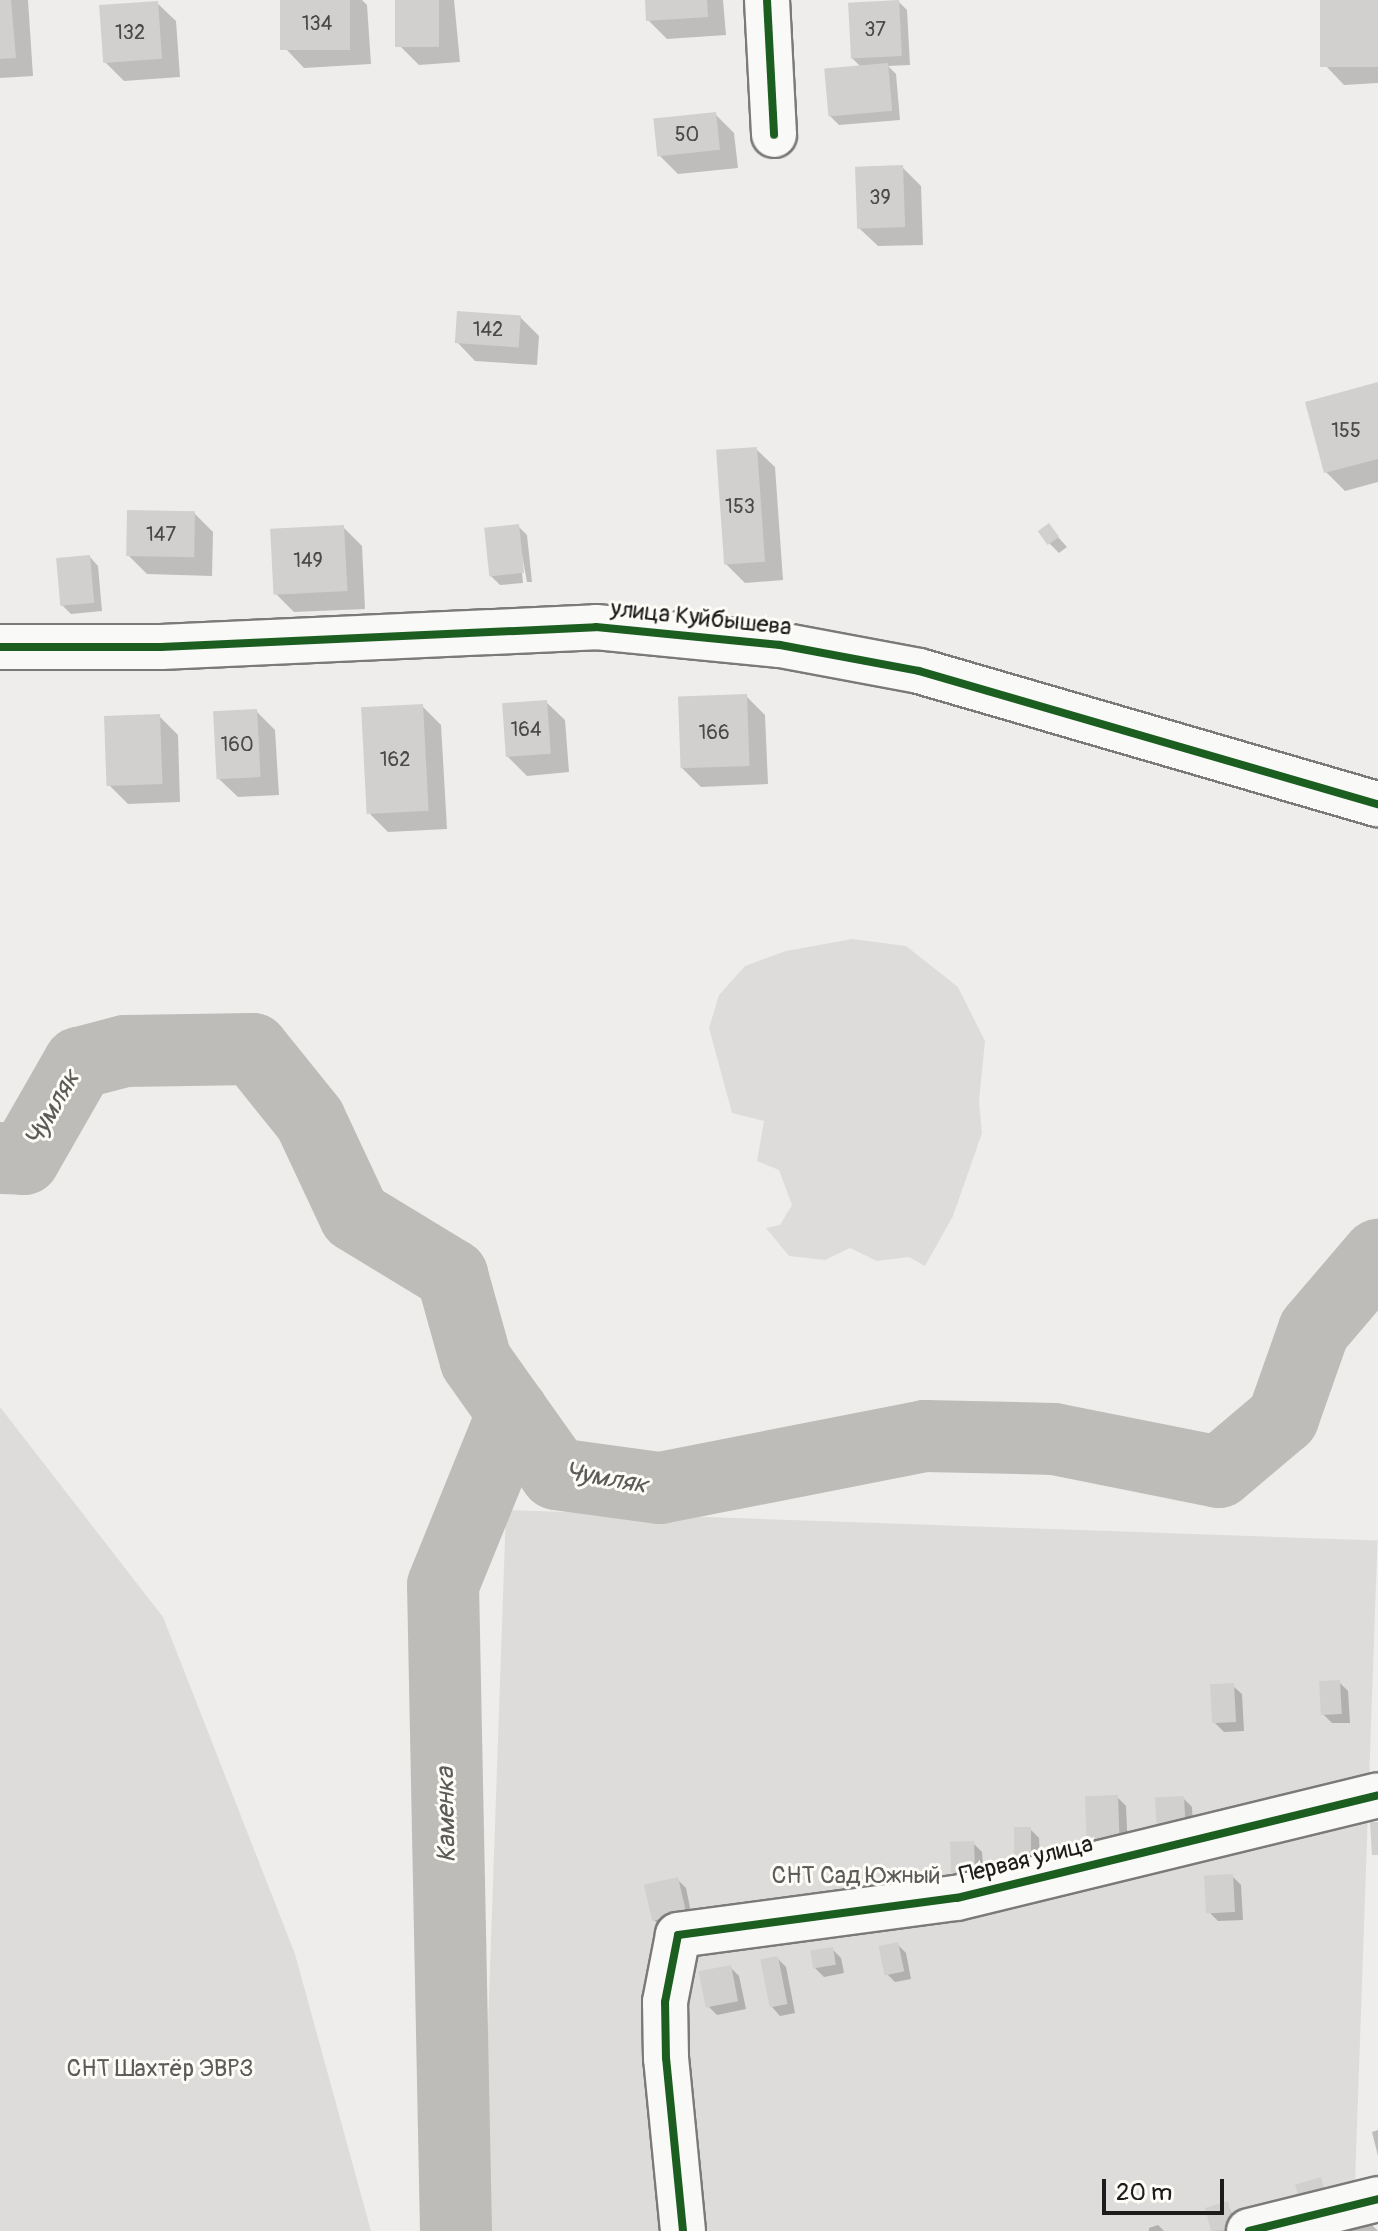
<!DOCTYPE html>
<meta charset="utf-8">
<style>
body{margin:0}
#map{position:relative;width:1378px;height:2231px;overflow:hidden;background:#efedeb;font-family:Pangolin,sans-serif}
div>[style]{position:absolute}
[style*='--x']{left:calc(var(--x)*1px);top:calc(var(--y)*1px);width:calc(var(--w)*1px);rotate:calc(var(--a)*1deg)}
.green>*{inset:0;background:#dedcda;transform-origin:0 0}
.shadow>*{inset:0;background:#0003}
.river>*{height:72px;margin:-36px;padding:0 36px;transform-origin:36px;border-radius:36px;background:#bdbcb9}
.building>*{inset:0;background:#d1d0cf;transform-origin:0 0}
.roads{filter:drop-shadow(2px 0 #7b7a79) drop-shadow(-2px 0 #7b7a79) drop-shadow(0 2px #7b7a79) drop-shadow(0 -2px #7b7a79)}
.street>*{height:44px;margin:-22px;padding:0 22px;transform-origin:22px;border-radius:22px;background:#f9f9f7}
.cycleway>*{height:8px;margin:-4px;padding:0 4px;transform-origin:4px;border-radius:4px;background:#1b5e20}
span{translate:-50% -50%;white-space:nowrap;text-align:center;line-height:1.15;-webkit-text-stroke:6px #fdfcf7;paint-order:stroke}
.number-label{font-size:20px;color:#494949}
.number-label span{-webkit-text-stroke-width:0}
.street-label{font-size:24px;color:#1c1c1c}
.park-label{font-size:24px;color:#5b5b5a}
.water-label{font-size:26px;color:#5b5b59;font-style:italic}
.scale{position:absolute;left:1102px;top:2179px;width:122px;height:36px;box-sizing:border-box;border:4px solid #1c1c1c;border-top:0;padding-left:10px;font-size:24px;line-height:28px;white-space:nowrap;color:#1c1c1c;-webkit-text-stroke:6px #fdfcf7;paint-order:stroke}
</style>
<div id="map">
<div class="green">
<div style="clip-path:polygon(852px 939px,906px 946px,958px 987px,985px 1041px,979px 1101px,982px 1133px,953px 1216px,925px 1266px,909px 1257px,877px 1261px,850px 1248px,825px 1260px,789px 1256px,766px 1228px,780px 1225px,792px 1205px,779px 1170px,757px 1161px,764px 1121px,732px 1113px,709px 1028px,719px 995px,745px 966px,786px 951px)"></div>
<div style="clip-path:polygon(0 1407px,163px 1617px,295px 1954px,371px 2231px,0 2231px)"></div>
<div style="left:506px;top:1510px;width:872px;height:721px;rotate:2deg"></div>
</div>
<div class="shadow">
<div style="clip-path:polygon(0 0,28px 0,33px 76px,0 78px)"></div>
<div style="clip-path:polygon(282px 0,362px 0,367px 5px,371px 64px,304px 68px,286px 49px)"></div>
<div style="clip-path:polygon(397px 0,454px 0,460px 62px,419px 65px,400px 46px)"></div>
<div style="clip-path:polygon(647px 0,723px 0,726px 35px,667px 39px,648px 20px)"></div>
<div style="clip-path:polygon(1322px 0,1378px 0,1378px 83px,1344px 85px,1326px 66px)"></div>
<div style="clip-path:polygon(898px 1px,907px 10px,910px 65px,888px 66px,896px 74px,900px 120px,839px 125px,830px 116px,862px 68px,852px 58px)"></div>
<div style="clip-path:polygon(157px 3px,176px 21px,180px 77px,124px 81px,105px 62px)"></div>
<div style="clip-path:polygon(715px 114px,734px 133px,738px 168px,678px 174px,659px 155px)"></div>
<div style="clip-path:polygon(902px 167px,921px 186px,923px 245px,878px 246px,859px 228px)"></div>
<div style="clip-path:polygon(520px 317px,539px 336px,537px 365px,475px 361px,457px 342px)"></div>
<div style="clip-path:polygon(1378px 384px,1378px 482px,1345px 491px,1326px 472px)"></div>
<div style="clip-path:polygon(756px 449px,775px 467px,783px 580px,745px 583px,726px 564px)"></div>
<div style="clip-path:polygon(194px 513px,213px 532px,212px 576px,147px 574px,128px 555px)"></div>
<div style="clip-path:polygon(518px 526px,527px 535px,532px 582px,527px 582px,518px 533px,523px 583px,500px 585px,491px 576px)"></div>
<div style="clip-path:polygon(1048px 526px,1067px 547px,1059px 553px,1050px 544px)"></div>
<div style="clip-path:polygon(343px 527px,362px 546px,365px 609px,294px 612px,275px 593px)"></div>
<div style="clip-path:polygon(90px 557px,98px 566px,102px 611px,71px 614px,62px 605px)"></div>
<div style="clip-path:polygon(746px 696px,765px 715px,768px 784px,701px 787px,682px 768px)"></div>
<div style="clip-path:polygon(546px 702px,565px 720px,569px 772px,527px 776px,508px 757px)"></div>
<div style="clip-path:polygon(422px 706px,441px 725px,447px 829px,388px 832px,370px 814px)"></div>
<div style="clip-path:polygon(256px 711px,275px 730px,279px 795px,238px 797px,219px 779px)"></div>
<div style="clip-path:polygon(159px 716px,178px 735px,180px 802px,128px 804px,109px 785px)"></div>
<div style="clip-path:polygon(1339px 1682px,1348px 1691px,1350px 1723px,1332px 1723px,1323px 1714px)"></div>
<div style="clip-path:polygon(1233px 1686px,1242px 1694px,1244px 1731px,1224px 1732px,1215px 1723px)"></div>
<div style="clip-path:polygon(1117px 1797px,1126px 1806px,1128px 1852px,1090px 1845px)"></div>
<div style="clip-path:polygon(1183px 1798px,1192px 1807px,1194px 1846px,1168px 1848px)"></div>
<div style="clip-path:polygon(1030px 1829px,1039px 1838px,1041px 1876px,1027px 1877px)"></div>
<div style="clip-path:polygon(973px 1843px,982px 1852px,984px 1880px,963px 1881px,954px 1872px)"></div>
<div style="clip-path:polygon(1232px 1876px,1241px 1885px,1243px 1920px,1218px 1921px,1209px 1912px)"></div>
<div style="clip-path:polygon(677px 1879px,686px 1888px,693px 1922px,662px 1928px,653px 1919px)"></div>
<div style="clip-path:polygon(897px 1944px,906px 1953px,911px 1979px,895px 1982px,886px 1973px)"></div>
<div style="clip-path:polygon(832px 1949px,841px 1958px,844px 1973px,824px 1977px,815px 1968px)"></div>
<div style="clip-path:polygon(777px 1958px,786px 1967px,795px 2013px,780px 2016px,772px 2007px)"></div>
<div style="clip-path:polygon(730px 1967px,739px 1976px,746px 2009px,717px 2015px,708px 2006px)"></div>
<div style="clip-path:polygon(1378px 2130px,1378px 2156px,1372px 2132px)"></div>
<div style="clip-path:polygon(1227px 2204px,1241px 2231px,1213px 2231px,1207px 2209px)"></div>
<div style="clip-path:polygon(1371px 2224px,1378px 2231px,1347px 2231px,1347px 2230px)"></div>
<div style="clip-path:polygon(1158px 2225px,1164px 2231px,1149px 2231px,1149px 2228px)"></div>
</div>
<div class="river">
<div style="--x:0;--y:1158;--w:24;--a:2"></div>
<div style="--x:24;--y:1159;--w:111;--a:-60.2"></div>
<div style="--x:79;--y:1063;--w:48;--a:-14.6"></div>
<div style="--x:125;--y:1051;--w:128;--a:-0.9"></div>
<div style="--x:253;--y:1049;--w:91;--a:51.2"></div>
<div style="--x:310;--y:1120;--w:106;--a:64.9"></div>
<div style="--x:355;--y:1216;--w:114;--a:31.3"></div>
<div style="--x:452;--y:1275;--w:89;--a:74.4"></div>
<div style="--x:476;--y:1361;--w:138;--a:54.7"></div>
<div style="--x:556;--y:1474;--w:105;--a:7.7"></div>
<div style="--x:660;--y:1488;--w:270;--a:-11.1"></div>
<div style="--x:925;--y:1436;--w:129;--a:1.3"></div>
<div style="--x:1054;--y:1439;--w:168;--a:11.3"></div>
<div style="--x:1219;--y:1472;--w:84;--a:-40.2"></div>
<div style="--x:1283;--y:1418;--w:93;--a:-70.6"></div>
<div style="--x:1314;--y:1330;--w:99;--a:-49.5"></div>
<div style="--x:456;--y:2231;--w:646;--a:-91.15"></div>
<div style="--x:443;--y:1585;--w:186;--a:-67.9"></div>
</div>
<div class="building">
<div style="clip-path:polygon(0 0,11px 0,16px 58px,0 59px)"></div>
<div style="left:280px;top:0;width:70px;height:50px"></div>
<div style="left:395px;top:0;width:44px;height:47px"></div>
<div style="clip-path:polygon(645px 0,707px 0,708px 17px,646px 21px)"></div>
<div style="left:899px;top:0;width:56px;height:51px;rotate:87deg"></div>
<div style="left:1320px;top:0;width:58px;height:67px"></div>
<div style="left:158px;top:1px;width:58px;height:59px;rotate:86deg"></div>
<div style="left:888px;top:63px;width:48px;height:64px;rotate:85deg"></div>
<div style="left:716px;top:112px;width:38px;height:63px;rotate:84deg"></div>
<div style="left:903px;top:165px;width:62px;height:48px;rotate:88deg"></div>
<div style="left:457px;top:311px;width:64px;height:32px;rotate:4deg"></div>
<div style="clip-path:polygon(1378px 382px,1378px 459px,1324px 473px,1305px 402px)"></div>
<div style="left:757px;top:447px;width:115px;height:41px;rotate:86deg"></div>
<div style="left:127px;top:510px;width:68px;height:46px;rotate:1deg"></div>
<div style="left:1049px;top:523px;width:17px;height:14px;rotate:54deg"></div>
<div style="left:519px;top:524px;width:49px;height:35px;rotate:84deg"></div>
<div style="left:344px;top:525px;width:66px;height:74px;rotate:87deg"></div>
<div style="left:90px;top:555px;width:48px;height:34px;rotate:85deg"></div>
<div style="left:747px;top:694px;width:72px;height:69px;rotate:88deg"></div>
<div style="left:547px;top:700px;width:54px;height:45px;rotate:86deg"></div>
<div style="left:423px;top:704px;width:107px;height:62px;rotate:87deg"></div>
<div style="left:257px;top:709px;width:68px;height:44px;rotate:87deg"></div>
<div style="left:160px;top:714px;width:70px;height:56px;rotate:88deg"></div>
<div style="left:1340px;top:1680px;width:34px;height:21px;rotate:87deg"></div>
<div style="left:1234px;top:1683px;width:39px;height:24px;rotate:87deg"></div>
<div style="left:1118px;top:1795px;width:49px;height:33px;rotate:88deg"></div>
<div style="left:1184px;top:1796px;width:42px;height:29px;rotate:87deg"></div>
<div style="clip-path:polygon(1370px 1822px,1378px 1822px,1378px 1855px,1372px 1855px)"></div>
<div style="left:1014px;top:1827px;width:17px;height:42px"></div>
<div style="left:974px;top:1841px;width:31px;height:24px;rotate:88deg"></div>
<div style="left:1233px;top:1874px;width:38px;height:29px;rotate:87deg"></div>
<div style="left:678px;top:1877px;width:37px;height:35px;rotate:77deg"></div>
<div style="left:898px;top:1942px;width:30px;height:20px;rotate:78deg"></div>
<div style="left:833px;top:1947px;width:18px;height:23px;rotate:81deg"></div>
<div style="left:778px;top:1956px;width:49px;height:18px;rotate:79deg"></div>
<div style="left:731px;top:1965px;width:37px;height:33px;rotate:79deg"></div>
<div style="left:1321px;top:2177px;width:29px;height:27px;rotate:74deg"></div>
<div style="clip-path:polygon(1228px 2201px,1235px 2230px,1211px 2231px,1205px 2208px)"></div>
</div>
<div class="roads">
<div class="street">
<div style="--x:767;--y:0;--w:135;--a:87"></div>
<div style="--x:0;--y:647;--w:161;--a:0"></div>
<div style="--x:161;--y:647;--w:435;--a:-2.6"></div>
<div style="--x:596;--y:627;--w:185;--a:5.6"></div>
<div style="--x:780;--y:645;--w:141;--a:10.6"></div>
<div style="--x:919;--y:671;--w:478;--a:16.2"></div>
<div style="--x:683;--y:2231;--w:174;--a:-95.6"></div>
<div style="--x:666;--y:2058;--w:56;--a:-91"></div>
<div style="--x:665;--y:2002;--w:68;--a:-79"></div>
<div style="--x:678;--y:1935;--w:281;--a:-7.6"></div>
<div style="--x:957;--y:1898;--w:433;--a:-13.7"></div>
<div style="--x:1249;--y:2231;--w:133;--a:-13.9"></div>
</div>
</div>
<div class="cycleway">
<div style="--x:767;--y:0;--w:135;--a:87"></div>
<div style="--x:0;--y:647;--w:161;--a:0"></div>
<div style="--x:161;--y:647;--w:435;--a:-2.6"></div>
<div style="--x:596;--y:627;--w:185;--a:5.6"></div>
<div style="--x:780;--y:645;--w:141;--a:10.6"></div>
<div style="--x:919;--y:671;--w:478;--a:16.2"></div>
<div style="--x:683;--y:2231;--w:174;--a:-95.6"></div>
<div style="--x:666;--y:2058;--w:56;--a:-91"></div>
<div style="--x:665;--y:2002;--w:68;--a:-79"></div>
<div style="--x:678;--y:1935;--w:281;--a:-7.6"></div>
<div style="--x:957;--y:1898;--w:433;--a:-13.7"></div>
<div style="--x:1249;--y:2231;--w:133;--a:-13.9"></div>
</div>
<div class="number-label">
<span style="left:317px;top:23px">134</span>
<span style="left:875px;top:29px">37</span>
<span style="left:130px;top:32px">132</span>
<span style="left:687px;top:134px">50</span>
<span style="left:880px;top:197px">39</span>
<span style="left:488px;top:329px">142</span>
<span style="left:1346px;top:430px">155</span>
<span style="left:740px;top:506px">153</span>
<span style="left:161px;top:534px">147</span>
<span style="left:308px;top:560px">149</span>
<span style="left:526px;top:729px">164</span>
<span style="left:714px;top:732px">166</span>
<span style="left:237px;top:744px">160</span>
<span style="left:395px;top:759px">162</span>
</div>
<div class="street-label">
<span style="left:701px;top:618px;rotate:6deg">улица Куйбышева</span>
<span style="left:1026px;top:1860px;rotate:-14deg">Первая улица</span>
</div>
<div class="park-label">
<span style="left:856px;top:1876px">СНТ Сад Южный</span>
<span style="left:160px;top:2069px">СНТ Шахтёр ЭВРЗ</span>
</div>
<div class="water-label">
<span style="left:53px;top:1109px;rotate:-60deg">Чумляк</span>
<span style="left:606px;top:1479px;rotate:10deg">Чумляк</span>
<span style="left:447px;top:1815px;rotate:-91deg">Каменка</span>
</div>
<div class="scale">20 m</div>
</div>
